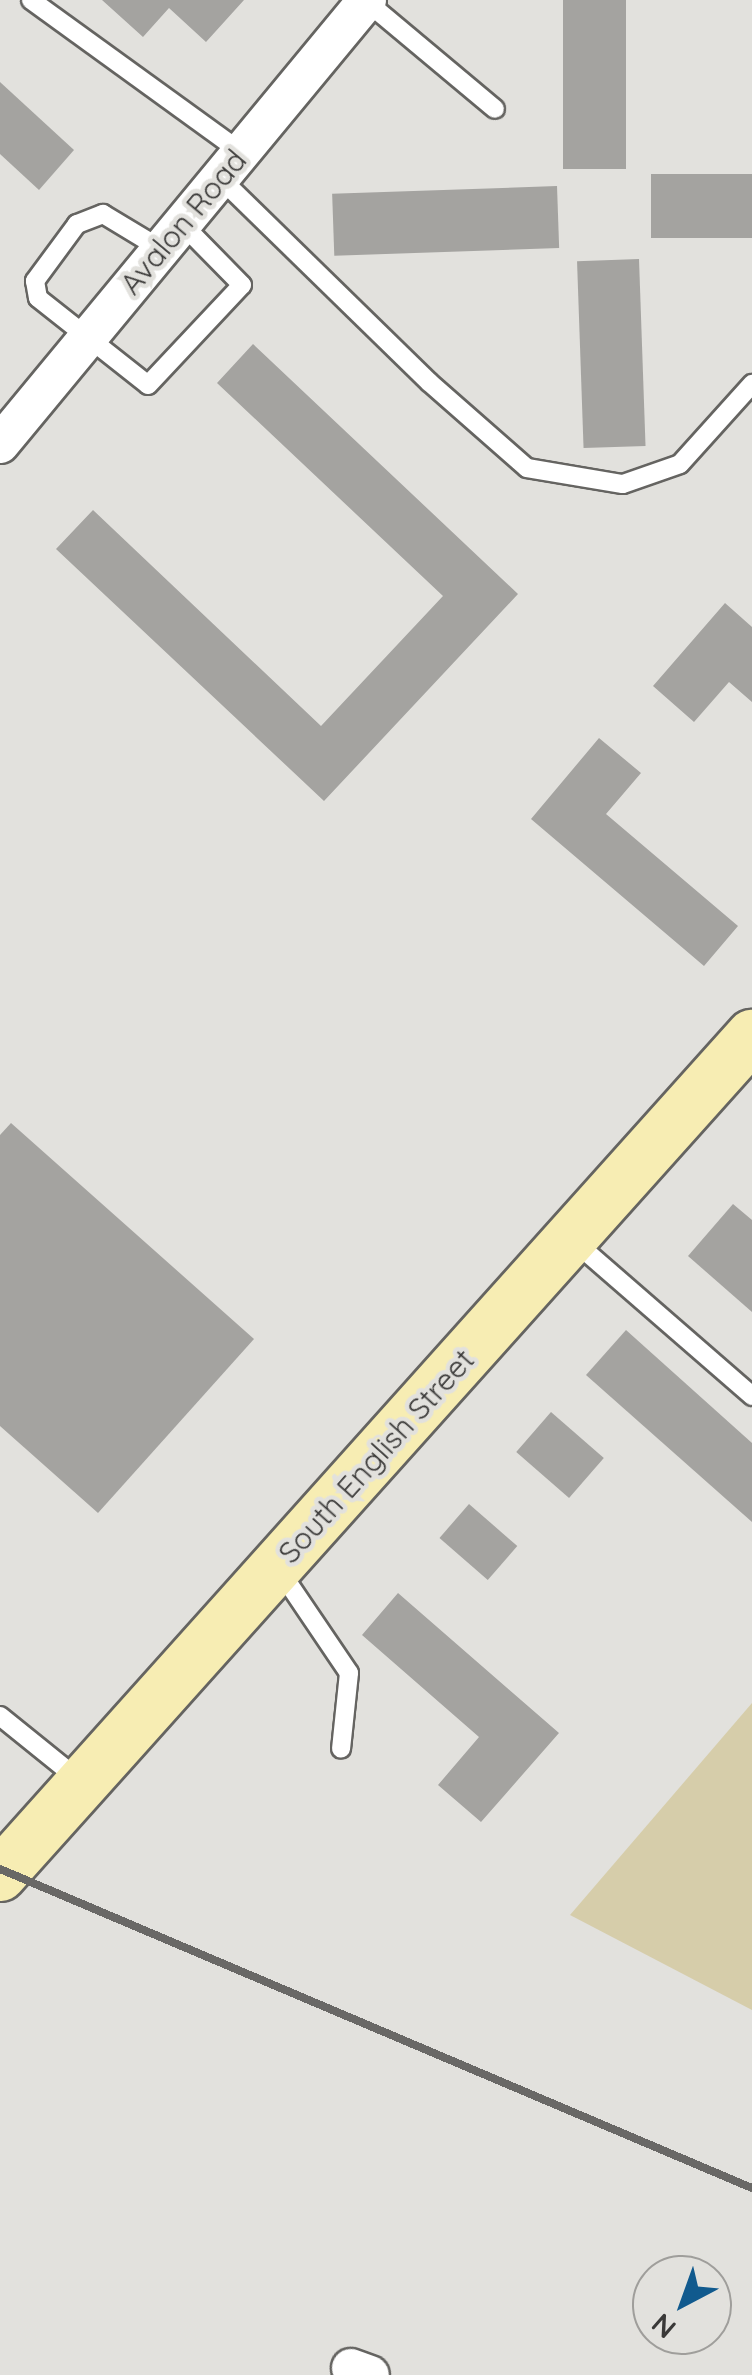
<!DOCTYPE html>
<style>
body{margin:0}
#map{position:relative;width:752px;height:2375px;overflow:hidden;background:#e2e1dd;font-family:Quicksand,sans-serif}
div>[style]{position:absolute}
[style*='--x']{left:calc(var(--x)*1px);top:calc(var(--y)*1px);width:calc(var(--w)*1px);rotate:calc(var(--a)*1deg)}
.green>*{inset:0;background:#d6cdaa}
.building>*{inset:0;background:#a4a3a0;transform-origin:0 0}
.roads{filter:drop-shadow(2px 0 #656461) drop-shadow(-2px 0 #656461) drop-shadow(0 2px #656461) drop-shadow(0 -2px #656461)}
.lane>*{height:18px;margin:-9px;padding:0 9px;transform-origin:9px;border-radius:9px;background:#fff}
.street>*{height:38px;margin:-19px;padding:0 19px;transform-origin:19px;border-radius:19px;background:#fff}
.secondary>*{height:52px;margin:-26px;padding:0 26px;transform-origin:26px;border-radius:26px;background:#f7edb3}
.rail>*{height:8px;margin:-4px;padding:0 4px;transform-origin:4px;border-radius:4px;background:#696866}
span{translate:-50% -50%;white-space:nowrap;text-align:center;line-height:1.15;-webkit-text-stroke:9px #e2e1dd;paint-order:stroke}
.street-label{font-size:30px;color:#3a3938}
.north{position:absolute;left:632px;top:2255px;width:100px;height:100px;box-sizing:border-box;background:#e2e1dd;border:2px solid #9f9e9b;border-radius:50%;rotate:221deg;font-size:28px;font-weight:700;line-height:40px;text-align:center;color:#3a3938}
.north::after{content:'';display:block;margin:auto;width:35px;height:45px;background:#115a8e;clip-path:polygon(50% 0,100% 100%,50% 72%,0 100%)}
</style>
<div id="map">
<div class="green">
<div style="clip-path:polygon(752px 1703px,752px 2010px,570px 1915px)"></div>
</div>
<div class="building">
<div style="clip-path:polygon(102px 0,244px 0,206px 42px,169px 8px,143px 37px)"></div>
<div style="left:563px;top:0;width:63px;height:169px"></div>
<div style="clip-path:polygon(0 82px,74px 150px,39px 190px,0 154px)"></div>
<div style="left:752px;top:174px;width:64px;height:101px;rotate:90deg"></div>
<div style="left:557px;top:186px;width:62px;height:225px;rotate:88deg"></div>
<div style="left:639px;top:259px;width:187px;height:62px;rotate:88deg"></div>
<div style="clip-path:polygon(253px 344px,518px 594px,324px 801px,56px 549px,93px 510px,321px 726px,443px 596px,217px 383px)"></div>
<div style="clip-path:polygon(725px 603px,752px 627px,752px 702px,729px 682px,694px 722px,653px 686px)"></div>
<div style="clip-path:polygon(599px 738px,641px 773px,606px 814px,738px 926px,704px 966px,531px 819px)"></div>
<div style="clip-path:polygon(11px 1123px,254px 1339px,98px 1513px,0 1426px,0 1135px)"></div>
<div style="clip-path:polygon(733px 1204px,752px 1220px,752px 1312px,688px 1256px)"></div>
<div style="clip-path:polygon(626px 1330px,752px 1443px,752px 1522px,586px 1375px)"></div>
<div style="left:551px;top:1412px;width:70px;height:53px;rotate:41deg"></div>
<div style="left:469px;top:1504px;width:64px;height:45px;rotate:41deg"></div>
<div style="clip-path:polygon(398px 1593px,559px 1733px,481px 1822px,438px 1785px,479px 1737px,362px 1635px)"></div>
</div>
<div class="roads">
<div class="lane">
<div style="--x:31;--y:0;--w:259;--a:35.9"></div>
<div style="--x:366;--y:1;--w:168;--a:39.9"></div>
<div style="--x:220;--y:178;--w:292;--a:44.3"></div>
<div style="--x:429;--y:382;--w:130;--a:41.3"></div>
<div style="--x:527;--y:468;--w:97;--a:9.5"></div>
<div style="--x:623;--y:484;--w:60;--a:-19.3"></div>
<div style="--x:680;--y:464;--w:108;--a:-48"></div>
<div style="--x:161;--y:249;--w:68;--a:-148.9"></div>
<div style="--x:103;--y:214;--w:28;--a:159"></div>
<div style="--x:77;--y:224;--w:71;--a:126.4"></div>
<div style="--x:35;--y:281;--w:17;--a:80"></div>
<div style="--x:38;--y:298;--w:140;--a:38.3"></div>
<div style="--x:148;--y:385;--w:137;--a:-46.8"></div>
<div style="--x:242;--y:285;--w:86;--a:-134.5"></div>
<div style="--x:575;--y:1242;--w:235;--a:41"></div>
<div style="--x:280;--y:1571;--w:123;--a:55.9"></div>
<div style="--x:349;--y:1673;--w:76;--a:96"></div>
<div style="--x:0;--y:1716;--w:100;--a:38.9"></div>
</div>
<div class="street">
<div style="--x:0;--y:444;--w:576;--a:-50.42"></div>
<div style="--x:351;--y:2368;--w:20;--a:20"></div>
</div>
<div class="secondary">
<div style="--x:0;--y:1875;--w:1127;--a:-48.13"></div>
</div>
</div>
<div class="rail">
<div style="--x:0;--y:1869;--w:817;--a:22.99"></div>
</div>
<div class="street-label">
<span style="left:183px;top:222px;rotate:-50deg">Avalon Road</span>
<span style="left:376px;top:1456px;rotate:-48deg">South English Street</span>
</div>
<div class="north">N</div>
</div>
